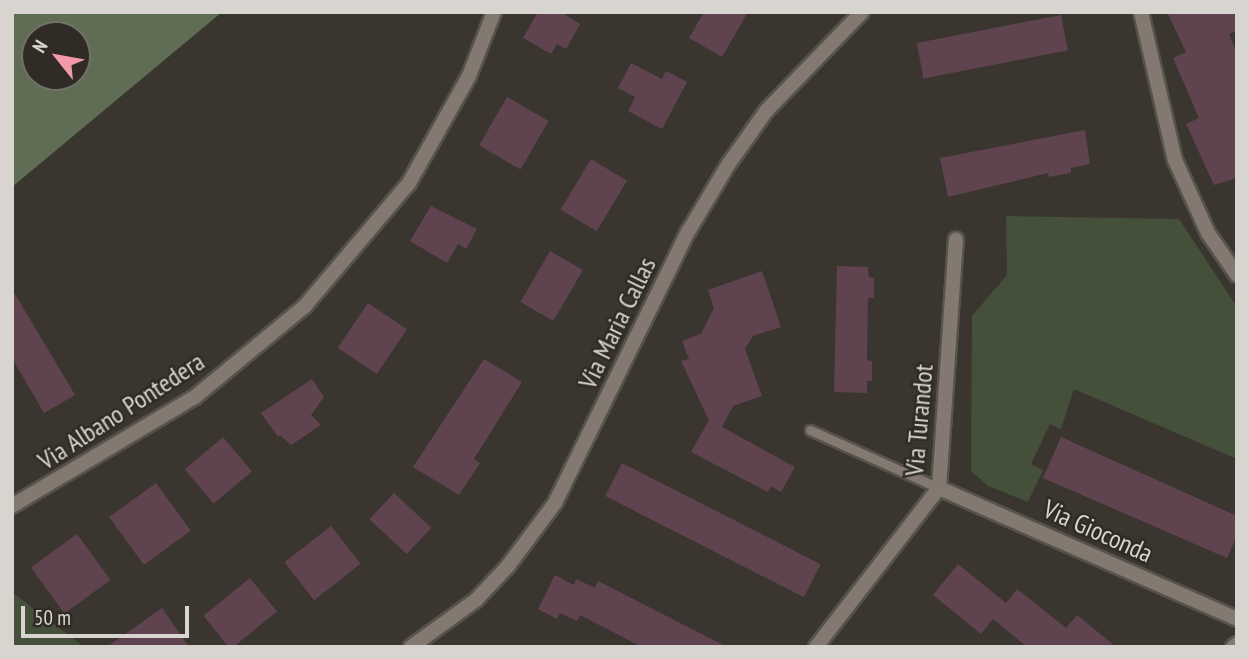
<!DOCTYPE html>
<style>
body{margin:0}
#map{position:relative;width:1249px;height:659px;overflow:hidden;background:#3a352f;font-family:"PT Sans Narrow",sans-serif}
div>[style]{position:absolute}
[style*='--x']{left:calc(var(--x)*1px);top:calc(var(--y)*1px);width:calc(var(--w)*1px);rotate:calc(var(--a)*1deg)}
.green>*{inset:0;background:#44503a}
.forest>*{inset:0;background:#5f6d54}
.building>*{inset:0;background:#5f4450;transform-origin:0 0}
.roads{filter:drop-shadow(2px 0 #56524c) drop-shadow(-2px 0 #56524c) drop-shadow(0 2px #56524c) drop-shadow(0 -2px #56524c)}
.lane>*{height:9px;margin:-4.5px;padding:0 4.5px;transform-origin:4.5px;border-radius:4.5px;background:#837970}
.street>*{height:14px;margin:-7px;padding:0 7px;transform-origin:7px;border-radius:7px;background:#837970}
span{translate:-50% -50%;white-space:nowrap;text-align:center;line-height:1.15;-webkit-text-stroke:5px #302b25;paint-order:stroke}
.street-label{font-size:26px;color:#d8d5d1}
.frame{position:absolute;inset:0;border:14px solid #d8d5d1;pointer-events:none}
.north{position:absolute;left:21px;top:21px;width:70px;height:70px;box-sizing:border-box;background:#302b25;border:2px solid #736f6a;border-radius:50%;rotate:301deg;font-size:19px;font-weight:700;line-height:28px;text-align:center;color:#d8d5d1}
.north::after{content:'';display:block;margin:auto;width:24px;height:32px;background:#f39aaa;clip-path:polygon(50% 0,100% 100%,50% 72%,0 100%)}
.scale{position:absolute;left:21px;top:606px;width:168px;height:32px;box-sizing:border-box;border:4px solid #d8d5d1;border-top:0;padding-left:9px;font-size:21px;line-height:24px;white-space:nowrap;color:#d8d5d1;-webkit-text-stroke:5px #302b25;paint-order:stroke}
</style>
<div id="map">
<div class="green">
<div style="clip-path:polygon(1006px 216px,1179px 219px,1237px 307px,1237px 459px,1074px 389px,1061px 429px,1050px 424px,1031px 464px,1043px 470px,1028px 502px,988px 486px,971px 471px,972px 316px,1007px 275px)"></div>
<div style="clip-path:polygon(12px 592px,84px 647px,12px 647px)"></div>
</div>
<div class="forest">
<div style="clip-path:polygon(evenodd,12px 12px,222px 12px,12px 187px,12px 12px,35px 35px,77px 35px,77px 77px,35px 77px,35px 35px)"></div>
</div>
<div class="building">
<div style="clip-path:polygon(538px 12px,561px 12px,580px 24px,566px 49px,557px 44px,551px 54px,523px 38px)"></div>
<div style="clip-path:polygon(704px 12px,748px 12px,722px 57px,689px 38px)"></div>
<div style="clip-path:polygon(1167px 12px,1233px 12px,1237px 21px,1237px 31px,1229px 34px,1237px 53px,1237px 178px,1214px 185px,1186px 124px,1199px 118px,1173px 58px,1186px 52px)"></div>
<div style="left:1061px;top:15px;width:36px;height:147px;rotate:79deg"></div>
<div style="clip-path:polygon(631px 63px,662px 79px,666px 71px,687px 82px,662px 129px,628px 111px,635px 97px,618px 88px)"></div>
<div style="left:507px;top:97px;width:48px;height:56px;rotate:30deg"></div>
<div style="clip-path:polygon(1085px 130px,1090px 164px,1071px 168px,1071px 173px,1049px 177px,1048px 173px,948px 197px,940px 158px)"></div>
<div style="left:591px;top:159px;width:42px;height:59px;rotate:31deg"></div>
<div style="clip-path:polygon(431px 206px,477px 229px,466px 249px,458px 244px,447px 263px,410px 241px)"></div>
<div style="left:550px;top:251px;width:38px;height:59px;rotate:30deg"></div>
<div style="clip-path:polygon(837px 266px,868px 267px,869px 277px,874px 278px,874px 298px,868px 298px,867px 360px,872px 361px,872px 381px,867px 381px,867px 393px,834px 392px)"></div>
<div style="clip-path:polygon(762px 271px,781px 327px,753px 336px,745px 349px,762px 396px,733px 406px,722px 427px,795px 467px,781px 492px,771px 486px,768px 492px,691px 452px,709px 420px,681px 361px,689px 359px,682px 341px,701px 334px,714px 308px,708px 290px)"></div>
<div style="clip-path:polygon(12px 289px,75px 395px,44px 413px,12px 358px)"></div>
<div style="left:368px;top:303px;width:47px;height:54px;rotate:34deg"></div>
<div style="clip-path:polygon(484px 359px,522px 382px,474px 459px,480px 463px,459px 495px,413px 467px)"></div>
<div style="clip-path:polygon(312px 379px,324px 397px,311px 415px,321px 425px,291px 445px,280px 435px,278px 437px,261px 413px)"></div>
<div style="left:223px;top:437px;width:45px;height:50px;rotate:50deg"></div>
<div style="clip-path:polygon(1061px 437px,1237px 516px,1237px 536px,1227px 558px,1043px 478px)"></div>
<div style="left:622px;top:463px;width:223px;height:37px;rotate:27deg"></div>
<div style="left:156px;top:483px;width:59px;height:58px;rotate:54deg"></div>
<div style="left:394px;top:493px;width:51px;height:36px;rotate:43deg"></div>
<div style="left:331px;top:526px;width:48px;height:59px;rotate:52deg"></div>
<div style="left:77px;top:534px;width:57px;height:57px;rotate:54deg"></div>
<div style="clip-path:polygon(958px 564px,1006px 603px,1017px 589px,1066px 628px,1077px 615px,1116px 647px,1027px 647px,993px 619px,981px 634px,933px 595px)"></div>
<div style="clip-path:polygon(555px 575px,574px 585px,576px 579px,595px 588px,598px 581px,727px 647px,642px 647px,580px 615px,577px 621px,560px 613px,557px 619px,538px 609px)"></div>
<div style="left:250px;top:578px;width:43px;height:60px;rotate:51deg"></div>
<div style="clip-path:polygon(162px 608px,189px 647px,107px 647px)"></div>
</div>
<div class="roads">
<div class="lane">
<div style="--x:810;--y:430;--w:141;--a:24.2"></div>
</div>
<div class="street">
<div style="--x:1141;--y:12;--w:152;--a:77.1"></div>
<div style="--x:1175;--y:160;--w:80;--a:65.7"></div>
<div style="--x:1208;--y:233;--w:51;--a:55.4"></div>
<div style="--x:939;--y:488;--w:326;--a:23.7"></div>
<div style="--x:12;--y:506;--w:213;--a:-30.8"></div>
<div style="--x:195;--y:397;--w:143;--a:-39.6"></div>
<div style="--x:305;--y:306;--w:161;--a:-49.8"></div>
<div style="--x:409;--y:183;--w:123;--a:-60.7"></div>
<div style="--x:469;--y:76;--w:69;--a:-68.7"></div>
<div style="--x:411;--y:647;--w:80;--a:-35.9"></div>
<div style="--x:476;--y:600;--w:47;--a:-46.7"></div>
<div style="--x:508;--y:566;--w:79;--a:-53.3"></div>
<div style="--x:555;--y:503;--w:302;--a:-63.9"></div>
<div style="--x:688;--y:232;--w:78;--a:-59.2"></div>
<div style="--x:728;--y:165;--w:67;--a:-54.7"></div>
<div style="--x:767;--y:110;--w:136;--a:-45.9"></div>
<div style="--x:816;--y:647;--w:201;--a:-52.3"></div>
<div style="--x:939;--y:488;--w:249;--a:-86.1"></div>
<div style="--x:1233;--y:647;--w:5;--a:-37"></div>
</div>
</div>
<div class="street-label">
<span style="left:617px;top:323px;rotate:-64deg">Via Maria Callas</span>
<span style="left:121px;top:411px;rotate:-33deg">Via Albano Pontedera</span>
<span style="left:919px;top:420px;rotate:-85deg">Via Turandot</span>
<span style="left:1098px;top:531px;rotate:24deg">Via Gioconda</span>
</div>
<div class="frame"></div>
<div class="north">N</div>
<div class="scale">50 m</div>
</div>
